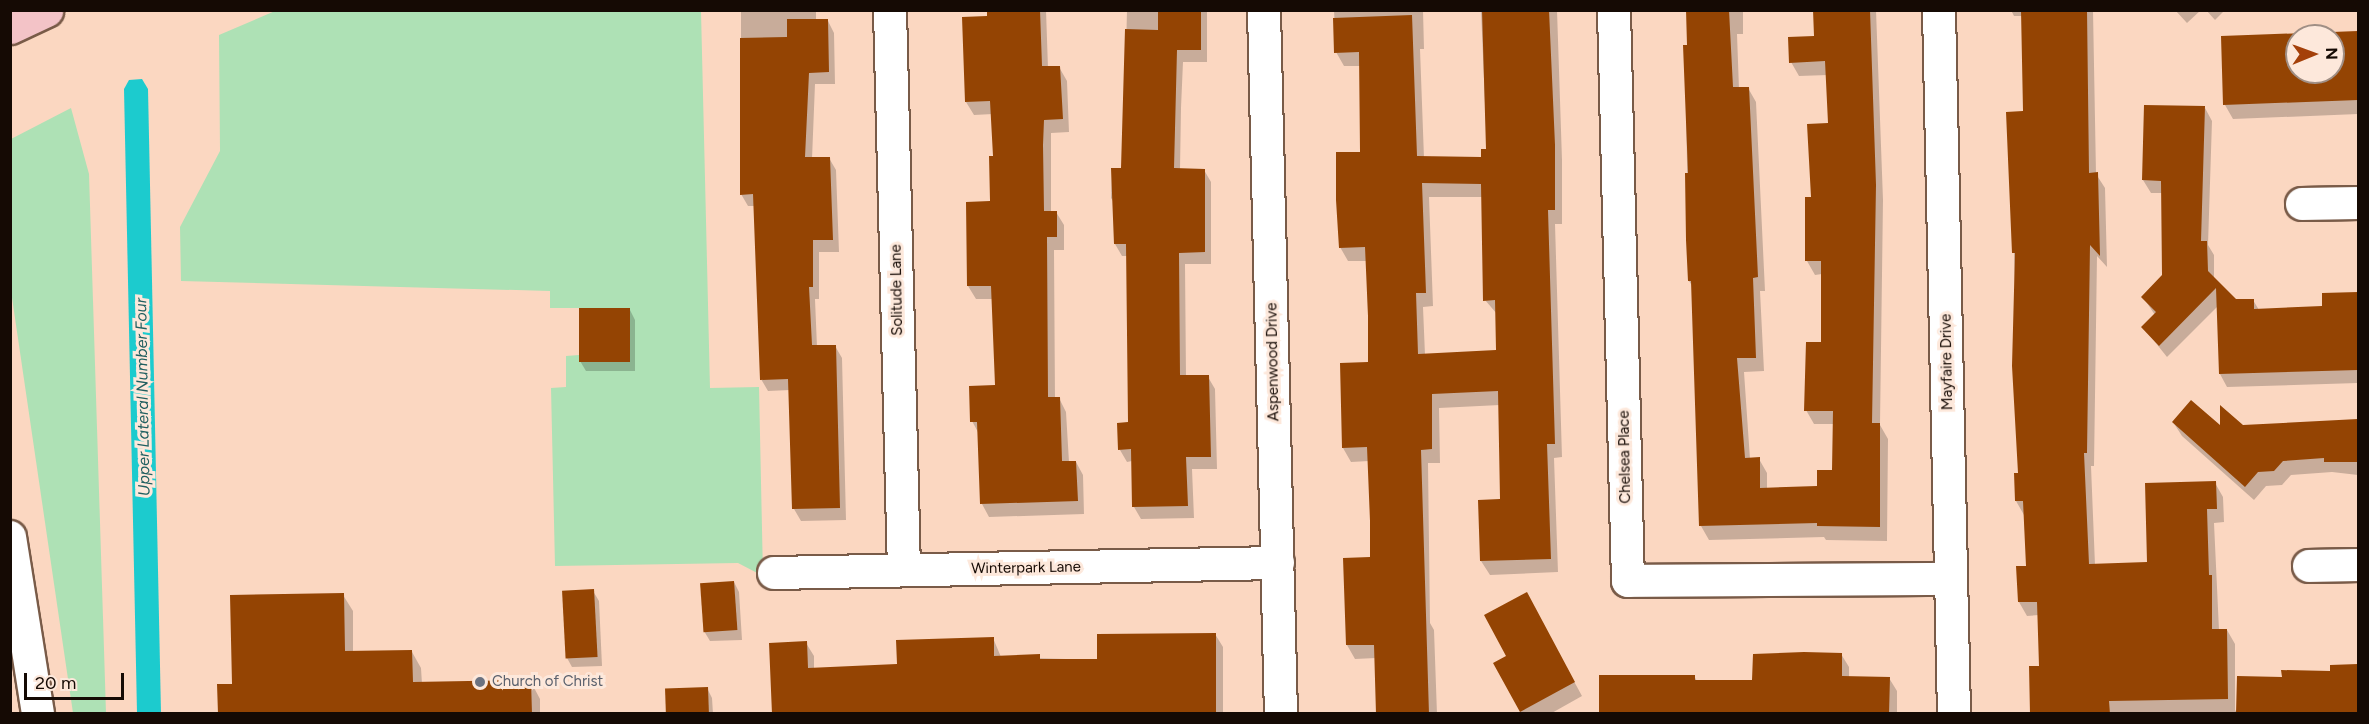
<!DOCTYPE html>
<style>
body{margin:0}
#map{position:relative;width:2369px;height:724px;overflow:hidden;background:#fbd7c1;font-family:Figtree,sans-serif}
div>[style]{position:absolute}
[style*='--x']{left:calc(var(--x)*1px);top:calc(var(--y)*1px);width:calc(var(--w)*1px);rotate:calc(var(--a)*1deg)}
.green>*{inset:0;background:#aee1b5}
.water>*{inset:0;background:#1ccbce}
.shadow>*{inset:0;background:#0003}
.building>*{inset:0;background:#944403;transform-origin:0 0}
.roads{filter:drop-shadow(2px 0 #795b48) drop-shadow(-2px 0 #795b48) drop-shadow(0 2px #795b48) drop-shadow(0 -2px #795b48)}
.street>*{height:32px;margin:-16px;padding:0 16px;transform-origin:16px;border-radius:16px;background:#fff}
.highway>*{height:33px;margin:-16.5px;padding:0 16.5px;transform-origin:16.5px;border-radius:16.5px;background:#f3c3c7}
.dots>*{width:16px;height:16px;translate:-50% -50%;box-sizing:border-box;border:3px solid #fde8db;border-radius:50%}
span{translate:-50% -50%;white-space:nowrap;text-align:center;line-height:1.15;-webkit-text-stroke:6px #fde8db;paint-order:stroke}
.street-label{font-size:15px;color:#150a04}
.worship-label{font-size:15px;color:#5b616d}
.left{translate:0 -50%;text-align:left}
.water-label{font-size:16px;color:#205f60;font-style:italic}
.frame{position:absolute;inset:0;border:12px solid #150a04;pointer-events:none}
.north{position:absolute;left:2285px;top:24px;width:60px;height:60px;box-sizing:border-box;background:#fde8db;border:2px solid #a08f85;border-radius:50%;rotate:89deg;font-size:16px;font-weight:700;line-height:24px;text-align:center;color:#150a04}
.north::after{content:'';display:block;margin:auto;width:21px;height:27px;background:#a4400a;clip-path:polygon(50% 0,100% 100%,50% 72%,0 100%)}
.scale{position:absolute;left:24px;top:673px;width:100px;height:27px;box-sizing:border-box;border:3px solid #150a04;border-top:0;padding-left:8px;font-size:18px;line-height:21px;white-space:nowrap;color:#150a04;-webkit-text-stroke:4px #fde8db;paint-order:stroke}
</style>
<div id="map">
<div class="green">
<div style="clip-path:polygon(275px 11px,701px 11px,710px 388px,759px 387px,763px 576px,738px 563px,555px 566px,551px 388px,566px 387px,566px 356px,579px 355px,580px 362px,630px 362px,630px 308px,550px 308px,550px 291px,181px 281px,180px 227px,220px 151px,219px 35px)"></div>
<div style="clip-path:polygon(71px 108px,89px 174px,106px 713px,73px 713px,10px 284px,11px 139px)"></div>
</div>
<div class="water">
<div style="clip-path:polygon(142px 79px,148px 89px,161px 714px,137px 713px,124px 89px,129px 80px)"></div>
</div>
<div class="shadow">
<div style="clip-path:polygon(741px 10px,816px 10px,816px 21px,828px 21px,834px 33px,835px 84px,815px 84px,812px 159px,829px 158px,836px 170px,839px 252px,819px 252px,819px 299px,815px 299px,817px 347px,835px 346px,842px 358px,846px 520px,801px 521px,794px 509px,790px 390px,768px 391px,761px 379px,755px 206px,748px 206px,741px 194px)"></div>
<div style="clip-path:polygon(989px 10px,1046px 10px,1048px 68px,1059px 67px,1067px 81px,1069px 132px,1051px 133px,1051px 212px,1056px 212px,1064px 225px,1064px 250px,1054px 250px,1055px 399px,1059px 398px,1066px 412px,1069px 462px,1076px 462px,1083px 475px,1084px 514px,989px 517px,982px 504px,979px 434px,972px 421px,996px 386px,993px 299px,976px 299px,968px 286px,992px 203px,995px 158px,993px 114px,974px 115px,966px 102px)"></div>
<div style="clip-path:polygon(1127px 10px,1207px 10px,1207px 62px,1183px 62px,1181px 108px,1180px 170px,1204px 170px,1211px 182px,1211px 264px,1185px 264px,1186px 377px,1208px 377px,1215px 389px,1217px 469px,1192px 469px,1194px 518px,1141px 519px,1134px 507px,1132px 461px,1127px 462px,1120px 450px,1130px 424px,1128px 256px,1122px 256px,1115px 244px,1115px 204px,1111px 198px,1112px 170px,1123px 170px)"></div>
<div style="clip-path:polygon(evenodd,1334px 10px,1423px 10px,1424px 49px,1420px 49px,1424px 158px,1482px 159px,1487px 150px,1481px 10px,1557px 10px,1562px 160px,1562px 224px,1555px 224px,1562px 457px,1554px 458px,1558px 572px,1490px 575px,1481px 561px,1502px 501px,1500px 405px,1439px 408px,1440px 463px,1428px 463px,1430px 623px,1434px 630px,1437px 714px,1378px 714px,1376px 658px,1355px 659px,1347px 645px,1371px 559px,1369px 461px,1351px 462px,1343px 448px,1342px 365px,1369px 364px,1367px 261px,1348px 261px,1340px 247px,1361px 153px,1360px 66px,1344px 66px,1336px 52px,1334px 10px,1429px 197px,1482px 197px,1485px 300px,1497px 314px,1498px 352px,1425px 355px,1423px 307px,1433px 306px,1429px 197px)"></div>
<div style="clip-path:polygon(1688px 10px,1743px 10px,1743px 34px,1737px 34px,1739px 89px,1748px 88px,1756px 102px,1765px 291px,1760px 291px,1764px 371px,1744px 372px,1750px 459px,1759px 459px,1767px 473px,1767px 489px,1818px 487px,1834px 472px,1834px 424px,1814px 424px,1806px 410px,1822px 344px,1822px 274px,1815px 275px,1807px 261px,1812px 199px,1830px 125px,1828px 75px,1799px 76px,1791px 62px,1815px 38px,1814px 10px,1876px 10px,1883px 200px,1880px 425px,1888px 439px,1887px 541px,1826px 540px,1824px 537px,1709px 540px,1701px 526px,1693px 287px,1689px 281px,1685px 46px,1688px 46px)"></div>
<div style="clip-path:polygon(2011px 10px,2093px 10px,2096px 174px,2105px 188px,2107px 267px,2097px 256px,2094px 466px,2091px 466px,2095px 565px,2148px 563px,2215px 483px,2223px 497px,2224px 522px,2214px 523px,2219px 630px,2227px 630px,2235px 644px,2235px 711px,2283px 679px,2332px 672px,2332px 667px,2358px 666px,2358px 714px,2031px 714px,2040px 667px,2039px 615px,2027px 616px,2019px 602px,2018px 567px,2027px 567px,2024px 515px,2016px 501px,2015px 475px,2020px 475px,2014px 253px,2025px 113px,2023px 16px,2014px 16px)"></div>
<div style="clip-path:polygon(2175px 10px,2201px 10px,2187px 23px)"></div>
<div style="clip-path:polygon(2206px 10px,2225px 10px,2215px 20px)"></div>
<div style="clip-path:polygon(evenodd,2358px 32px,2358px 114px,2233px 119px,2225px 105px,2223px 37px,2358px 32px,2297px 36px,2333px 36px,2333px 72px,2297px 72px,2297px 36px)"></div>
<div style="clip-path:polygon(2205px 108px,2212px 121px,2208px 245px,2214px 255px,2214px 280px,2235px 301px,2253px 300px,2259px 310px,2324px 308px,2324px 294px,2358px 294px,2358px 383px,2227px 387px,2220px 374px,2218px 306px,2167px 357px,2143px 327px,2155px 315px,2143px 297px,2164px 275px,2162px 193px,2151px 193px,2143px 180px)"></div>
<div style="clip-path:polygon(630px 310px,635px 320px,635px 371px,586px 371px,580px 361px)"></div>
<div style="clip-path:polygon(2358px 420px,2358px 475px,2332px 472px,2291px 475px,2282px 485px,2266px 486px,2254px 500px,2182px 436px,2173px 422px,2222px 429px)"></div>
<div style="clip-path:polygon(734px 582px,739px 592px,742px 640px,710px 641px,704px 631px)"></div>
<div style="clip-path:polygon(593px 591px,599px 601px,602px 666px,572px 667px,567px 658px)"></div>
<div style="clip-path:polygon(343px 595px,353px 611px,353px 653px,412px 652px,421px 668px,422px 684px,531px 682px,540px 699px,540px 714px,219px 714px,233px 686px)"></div>
<div style="clip-path:polygon(1534px 608px,1582px 696px,1550px 714px,1522px 714px,1495px 663px,1508px 656px)"></div>
<div style="clip-path:polygon(1215px 634px,1223px 647px,1223px 714px,773px 714px,806px 643px,814px 656px,814px 669px,899px 665px,993px 638px,1001px 657px,1099px 660px)"></div>
<div style="clip-path:polygon(1841px 654px,1849px 667px,1849px 678px,1889px 678px,1897px 691px,1897px 714px,1600px 714px,1694px 676px,1697px 681px,1753px 681px)"></div>
<div style="clip-path:polygon(707px 688px,712px 698px,713px 714px,668px 714px)"></div>
</div>
<div class="building">
<div style="clip-path:polygon(987px 10px,1040px 10px,1042px 66px,1060px 66px,1063px 119px,1044px 120px,1043px 145px,1044px 211px,1057px 211px,1057px 237px,1047px 237px,1048px 397px,1060px 397px,1062px 461px,1076px 461px,1078px 501px,980px 504px,977px 422px,970px 422px,969px 386px,995px 385px,991px 286px,967px 286px,966px 202px,990px 201px,989px 156px,993px 156px,990px 101px,965px 102px,962px 17px,987px 16px)"></div>
<div style="clip-path:polygon(evenodd,1482px 10px,1549px 10px,1555px 145px,1555px 210px,1548px 210px,1555px 444px,1547px 444px,1551px 559px,1480px 561px,1478px 500px,1500px 499px,1498px 391px,1432px 394px,1432px 449px,1421px 450px,1429px 714px,1376px 714px,1374px 645px,1346px 645px,1343px 558px,1370px 557px,1370px 521px,1367px 447px,1342px 448px,1340px 363px,1368px 362px,1368px 316px,1365px 247px,1339px 248px,1336px 200px,1336px 152px,1360px 152px,1359px 52px,1334px 53px,1333px 18px,1412px 15px,1417px 156px,1481px 157px,1481px 149px,1486px 149px,1482px 10px,1422px 183px,1481px 184px,1483px 301px,1495px 300px,1496px 350px,1418px 354px,1416px 293px,1426px 293px,1422px 183px)"></div>
<div style="clip-path:polygon(1686px 10px,1729px 10px,1733px 87px,1749px 87px,1758px 277px,1753px 278px,1756px 358px,1737px 358px,1745px 458px,1760px 457px,1760px 488px,1817px 486px,1817px 470px,1832px 470px,1833px 411px,1804px 411px,1806px 342px,1821px 342px,1821px 261px,1805px 261px,1805px 197px,1811px 197px,1807px 124px,1828px 123px,1825px 61px,1789px 63px,1788px 37px,1814px 36px,1813px 10px,1870px 10px,1876px 185px,1872px 423px,1880px 423px,1880px 527px,1817px 526px,1817px 523px,1699px 526px,1691px 281px,1688px 281px,1686px 240px,1685px 173px,1688px 173px,1683px 45px,1687px 45px)"></div>
<div style="clip-path:polygon(2021px 10px,2087px 10px,2089px 173px,2098px 172px,2100px 256px,2090px 245px,2087px 453px,2084px 453px,2089px 564px,2147px 562px,2145px 483px,2216px 481px,2217px 509px,2207px 509px,2209px 575px,2212px 575px,2212px 629px,2227px 629px,2228px 699px,2109px 701px,2110px 714px,2030px 714px,2029px 666px,2039px 666px,2037px 602px,2018px 602px,2016px 566px,2026px 566px,2023px 501px,2015px 501px,2014px 473px,2018px 473px,2012px 366px,2015px 253px,2012px 253px,2006px 112px,2023px 111px)"></div>
<div style="clip-path:polygon(1158px 12px,1201px 12px,1201px 50px,1177px 50px,1174px 168px,1205px 169px,1205px 252px,1179px 253px,1180px 375px,1209px 375px,1211px 457px,1186px 457px,1188px 506px,1132px 507px,1131px 449px,1118px 450px,1117px 423px,1128px 422px,1126px 244px,1114px 244px,1111px 168px,1121px 168px,1125px 29px,1158px 30px)"></div>
<div style="clip-path:polygon(787px 19px,828px 19px,829px 72px,809px 73px,805px 157px,830px 157px,833px 240px,813px 240px,813px 287px,809px 287px,812px 345px,836px 345px,840px 508px,792px 509px,788px 379px,760px 380px,753px 194px,740px 195px,740px 38px,787px 37px)"></div>
<div style="clip-path:polygon(evenodd,2358px 31px,2358px 100px,2223px 105px,2221px 36px,2358px 31px,2297px 36px,2333px 36px,2333px 72px,2297px 72px,2297px 36px)"></div>
<div style="clip-path:polygon(2144px 105px,2205px 106px,2201px 241px,2207px 241px,2208px 271px,2236px 299px,2254px 299px,2254px 309px,2322px 306px,2322px 293px,2358px 292px,2358px 370px,2219px 374px,2216px 288px,2159px 346px,2141px 327px,2156px 312px,2141px 297px,2162px 275px,2161px 181px,2142px 180px)"></div>
<div style="left:579px;top:308px;width:51px;height:54px"></div>
<div style="clip-path:polygon(2191px 400px,2220px 425px,2220px 405px,2243px 425px,2358px 419px,2358px 462px,2324px 462px,2324px 458px,2283px 461px,2274px 471px,2258px 472px,2245px 487px,2172px 422px)"></div>
<div style="left:734px;top:581px;width:49px;height:34px;rotate:86deg"></div>
<div style="left:594px;top:589px;width:68px;height:32px;rotate:87deg"></div>
<div style="clip-path:polygon(1527px 592px,1575px 682px,1520px 712px,1493px 663px,1506px 656px,1484px 615px)"></div>
<div style="clip-path:polygon(344px 593px,345px 651px,412px 650px,413px 682px,531px 680px,532px 714px,218px 714px,217px 684px,232px 684px,230px 595px)"></div>
<div style="clip-path:polygon(1216px 633px,1216px 714px,772px 714px,769px 643px,807px 641px,808px 668px,897px 664px,896px 640px,994px 637px,994px 656px,1040px 654px,1040px 659px,1097px 659px,1097px 634px)"></div>
<div style="clip-path:polygon(1804px 652px,1842px 653px,1842px 676px,1890px 677px,1889px 714px,1599px 714px,1599px 675px,1695px 675px,1695px 680px,1752px 680px,1753px 654px)"></div>
<div style="clip-path:polygon(2358px 664px,2358px 714px,2236px 714px,2237px 676px,2282px 677px,2281px 670px,2330px 671px,2330px 665px)"></div>
<div style="left:708px;top:687px;width:27px;height:43px;rotate:88deg"></div>
</div>
<div class="roads">
<div class="street">
<div style="--x:890;--y:10;--w:560;--a:88.57"></div>
<div style="--x:1264;--y:10;--w:704;--a:88.62"></div>
<div style="--x:1614;--y:10;--w:571;--a:88.6"></div>
<div style="--x:1628;--y:581;--w:323;--a:-0.4"></div>
<div style="--x:1939;--y:10;--w:704;--a:88.78"></div>
<div style="--x:2302;--y:204;--w:56;--a:-1"></div>
<div style="--x:10;--y:537;--w:179;--a:81"></div>
<div style="--x:2309;--y:566;--w:49;--a:-1.2"></div>
<div style="--x:774;--y:573;--w:504;--a:-1.14"></div>
</div>
<div class="highway">
<div style="--x:10;--y:27;--w:40;--a:-25"></div>
</div>
</div>
<div class="dots">
<div style="left:480px;top:682px;background:#6b7280"></div>
</div>
<div class="street-label">
<span style="left:897px;top:290px;rotate:-91deg">Solitude Lane</span>
<span style="left:1273px;top:362px;rotate:-91deg">Aspenwood Drive</span>
<span style="left:1947px;top:362px;rotate:-91deg">Mayfaire Drive</span>
<span style="left:1625px;top:457px;rotate:-91deg">Chelsea Place</span>
<span style="left:1026px;top:568px;rotate:-1deg">Winterpark Lane</span>
</div>
<div class="worship-label">
<span class="left" style="left:492px;top:682px">Church of Christ</span>
</div>
<div class="water-label">
<span style="left:143px;top:397px;rotate:-91deg">Upper Lateral Number Four</span>
</div>
<div class="frame"></div>
<div class="north">N</div>
<div class="scale">20 m</div>
</div>
